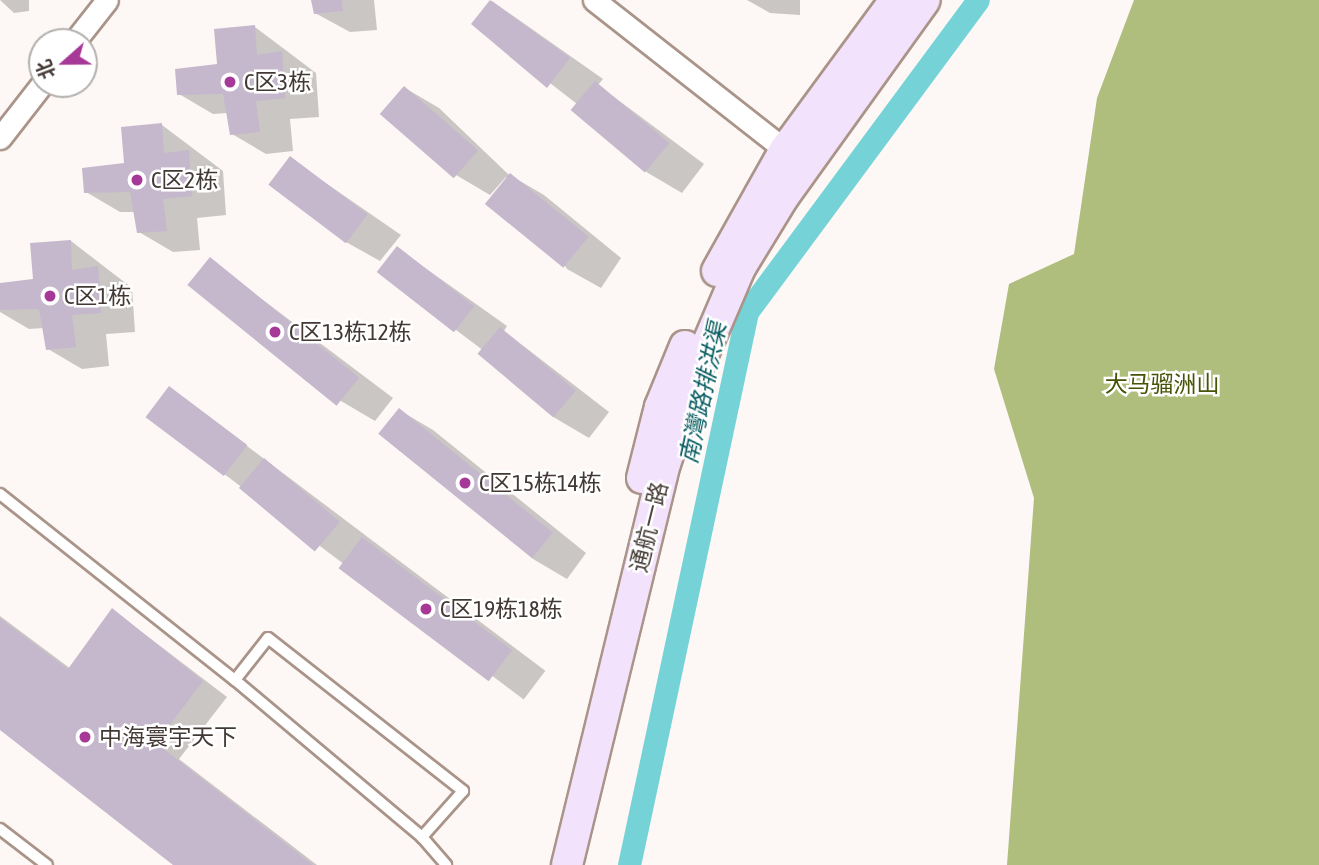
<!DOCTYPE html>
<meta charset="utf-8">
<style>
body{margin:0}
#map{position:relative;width:1319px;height:865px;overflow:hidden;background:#fdf8f5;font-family:"Asap Condensed","Noto Sans SC",sans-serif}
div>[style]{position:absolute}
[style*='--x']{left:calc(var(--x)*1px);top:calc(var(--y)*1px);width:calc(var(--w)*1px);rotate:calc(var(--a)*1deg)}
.forest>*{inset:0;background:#afbe7c}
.shadow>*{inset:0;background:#0003;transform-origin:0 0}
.canal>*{height:23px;margin:-11.5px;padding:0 11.5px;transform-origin:11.5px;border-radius:11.5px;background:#75d3d8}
.building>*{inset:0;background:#c5b8cc;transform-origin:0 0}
.roads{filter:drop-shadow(2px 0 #aa9489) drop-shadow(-2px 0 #aa9489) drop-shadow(0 2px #aa9489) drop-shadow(0 -2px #aa9489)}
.lane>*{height:10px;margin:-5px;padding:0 5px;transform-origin:5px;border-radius:5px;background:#fff}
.street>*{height:21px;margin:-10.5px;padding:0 10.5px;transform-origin:10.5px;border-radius:10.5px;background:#fff}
.secondary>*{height:30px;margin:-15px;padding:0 15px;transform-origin:15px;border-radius:15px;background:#f3e2fb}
.dots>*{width:19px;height:19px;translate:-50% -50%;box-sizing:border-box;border:4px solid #fff;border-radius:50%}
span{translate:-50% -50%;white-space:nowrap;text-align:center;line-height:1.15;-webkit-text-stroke:5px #fff;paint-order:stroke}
.poi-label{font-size:23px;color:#423934}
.left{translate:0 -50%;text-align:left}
.park-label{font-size:23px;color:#475305}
.street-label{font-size:23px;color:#423934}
.water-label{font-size:24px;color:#075c60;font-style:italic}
.north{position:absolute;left:28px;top:28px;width:70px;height:70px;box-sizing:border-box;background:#fff;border:2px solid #b3b0ae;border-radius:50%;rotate:249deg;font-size:19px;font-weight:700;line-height:28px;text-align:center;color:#423934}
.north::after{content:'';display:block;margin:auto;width:24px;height:32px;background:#a63897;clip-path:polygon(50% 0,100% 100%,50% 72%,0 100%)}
</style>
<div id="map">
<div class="forest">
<div style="clip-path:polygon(1134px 0,1319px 0,1319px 865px,1007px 865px,1034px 498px,994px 369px,1009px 284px,1074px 254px,1097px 98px)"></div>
</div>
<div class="shadow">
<div style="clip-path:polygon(0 0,29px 0,29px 11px,14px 13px)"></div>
<div style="clip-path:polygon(313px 0,374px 0,377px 30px,350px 32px,315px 13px)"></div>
<div style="clip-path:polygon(747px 0,800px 0,800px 15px,770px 13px)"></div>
<div style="clip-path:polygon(492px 1px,603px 79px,598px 85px,704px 164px,682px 193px,648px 173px,572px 110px,577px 104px,474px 24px)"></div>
<div style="clip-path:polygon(255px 27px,316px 73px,319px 117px,290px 119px,293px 151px,266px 154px,232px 134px,228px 113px,213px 114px,179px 94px,219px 66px)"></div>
<div style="clip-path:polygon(405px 88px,439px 108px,508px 174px,544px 195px,621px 258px,601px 288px,567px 269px,506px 177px,490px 195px,456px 175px)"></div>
<div style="clip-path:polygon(162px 125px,223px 171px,226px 215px,197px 218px,200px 250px,173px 252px,139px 232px,135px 212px,120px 212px,86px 192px,126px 164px)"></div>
<div style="clip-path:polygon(291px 159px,401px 235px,380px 261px,346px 242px)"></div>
<div style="clip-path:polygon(71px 241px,132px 288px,135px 332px,106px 334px,109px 366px,82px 369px,48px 349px,44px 328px,29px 329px,0 312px,0 285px,35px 281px)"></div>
<div style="clip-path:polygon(397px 248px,507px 326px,504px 331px,609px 412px,589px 438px,555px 418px,484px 351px,379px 272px)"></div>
<div style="clip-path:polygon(210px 260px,393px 398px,375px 421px,341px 401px)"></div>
<div style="left:170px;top:388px;width:470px;height:36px;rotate:37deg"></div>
<div style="clip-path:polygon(399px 410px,433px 430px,586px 553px,567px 579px,533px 559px)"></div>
<div style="clip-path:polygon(113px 610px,227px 697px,179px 759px,317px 865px,176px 865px,0 728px,0 616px,71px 669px)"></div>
</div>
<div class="canal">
<div style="--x:629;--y:865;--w:565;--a:-77.95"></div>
<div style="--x:747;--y:312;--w:388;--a:-53.5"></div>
</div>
<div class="building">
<div style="clip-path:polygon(311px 0,342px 0,343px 11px,314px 14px)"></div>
<div style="clip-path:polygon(490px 0,570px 58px,547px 88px,471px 24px)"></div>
<div style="clip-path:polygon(255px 25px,257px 55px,282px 51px,285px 98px,256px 101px,260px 132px,230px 135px,223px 94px,177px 95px,175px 69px,217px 64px,214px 29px)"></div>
<div style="left:595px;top:81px;width:97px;height:38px;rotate:40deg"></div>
<div style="left:404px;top:86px;width:98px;height:37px;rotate:41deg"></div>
<div style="clip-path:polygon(162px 123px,164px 153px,189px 150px,192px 196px,163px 199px,167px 231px,137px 233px,130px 192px,84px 193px,82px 168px,124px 163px,121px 127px)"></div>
<div style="left:290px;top:156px;width:97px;height:36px;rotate:37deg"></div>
<div style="left:510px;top:173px;width:101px;height:40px;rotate:39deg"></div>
<div style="clip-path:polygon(71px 240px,72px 270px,98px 266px,101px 313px,72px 315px,76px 347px,46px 350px,39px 309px,0 310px,0 283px,33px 279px,30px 243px)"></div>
<div style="left:397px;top:246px;width:98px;height:33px;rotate:38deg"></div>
<div style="left:210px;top:257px;width:192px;height:36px;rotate:39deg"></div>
<div style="left:500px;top:327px;width:99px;height:35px;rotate:40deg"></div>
<div style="left:169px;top:386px;width:98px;height:39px;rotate:37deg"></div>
<div style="left:399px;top:408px;width:198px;height:33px;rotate:39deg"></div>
<div style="left:264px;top:458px;width:99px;height:39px;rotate:40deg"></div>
<div style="left:362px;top:537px;width:188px;height:39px;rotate:37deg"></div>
<div style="clip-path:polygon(112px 608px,203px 681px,156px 743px,313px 865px,173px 865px,0 730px,0 618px,68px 669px)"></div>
</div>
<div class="roads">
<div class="lane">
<div style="--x:0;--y:494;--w:300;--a:38.4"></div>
<div style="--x:235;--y:680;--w:244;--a:40"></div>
<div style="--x:422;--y:837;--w:37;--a:49"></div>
<div style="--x:235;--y:680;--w:53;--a:-51.8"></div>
<div style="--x:268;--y:638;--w:248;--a:38.1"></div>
<div style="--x:463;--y:791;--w:62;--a:131.7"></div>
<div style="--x:0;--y:829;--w:59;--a:37.5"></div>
</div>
<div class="street">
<div style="--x:594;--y:0;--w:243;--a:38.1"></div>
<div style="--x:74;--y:42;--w:53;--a:-51.8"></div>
<div style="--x:0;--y:138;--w:68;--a:-52.1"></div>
</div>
<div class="secondary">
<div style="--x:717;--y:271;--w:139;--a:-60.7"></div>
<div style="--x:785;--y:150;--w:186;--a:-53.7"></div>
<div style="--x:642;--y:478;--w:73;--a:-75.8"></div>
<div style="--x:660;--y:407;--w:66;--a:-67.7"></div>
<div style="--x:567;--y:865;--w:413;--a:-76.3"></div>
<div style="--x:665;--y:464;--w:103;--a:-71.4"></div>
<div style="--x:698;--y:366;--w:107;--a:-66.8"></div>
<div style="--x:740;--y:268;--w:84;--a:-58.6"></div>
<div style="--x:784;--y:196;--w:241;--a:-54.3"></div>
</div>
</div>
<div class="dots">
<div style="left:230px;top:82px;background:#a63897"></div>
<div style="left:137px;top:180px;background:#a63897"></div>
<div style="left:50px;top:296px;background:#a63897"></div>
<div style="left:275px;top:332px;background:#a63897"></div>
<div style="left:465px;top:483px;background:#a63897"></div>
<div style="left:426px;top:609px;background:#a63897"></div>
<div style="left:85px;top:737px;background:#a63897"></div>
</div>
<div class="poi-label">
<span class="left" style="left:244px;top:82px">C区3栋</span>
<span class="left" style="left:151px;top:180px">C区2栋</span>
<span class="left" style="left:64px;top:296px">C区1栋</span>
<span class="left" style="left:289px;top:332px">C区13栋12栋</span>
<span class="left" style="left:479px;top:483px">C区15栋14栋</span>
<span class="left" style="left:440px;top:609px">C区19栋18栋</span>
<span class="left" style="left:99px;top:737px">中海寰宇天下</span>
</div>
<div class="park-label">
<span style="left:1162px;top:384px">大马骝洲山</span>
</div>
<div class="street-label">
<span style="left:649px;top:527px;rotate:-76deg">通航一路</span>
</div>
<div class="water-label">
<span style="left:703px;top:393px;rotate:-78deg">南灣路排洪渠</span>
</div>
<div class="north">北</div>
</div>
